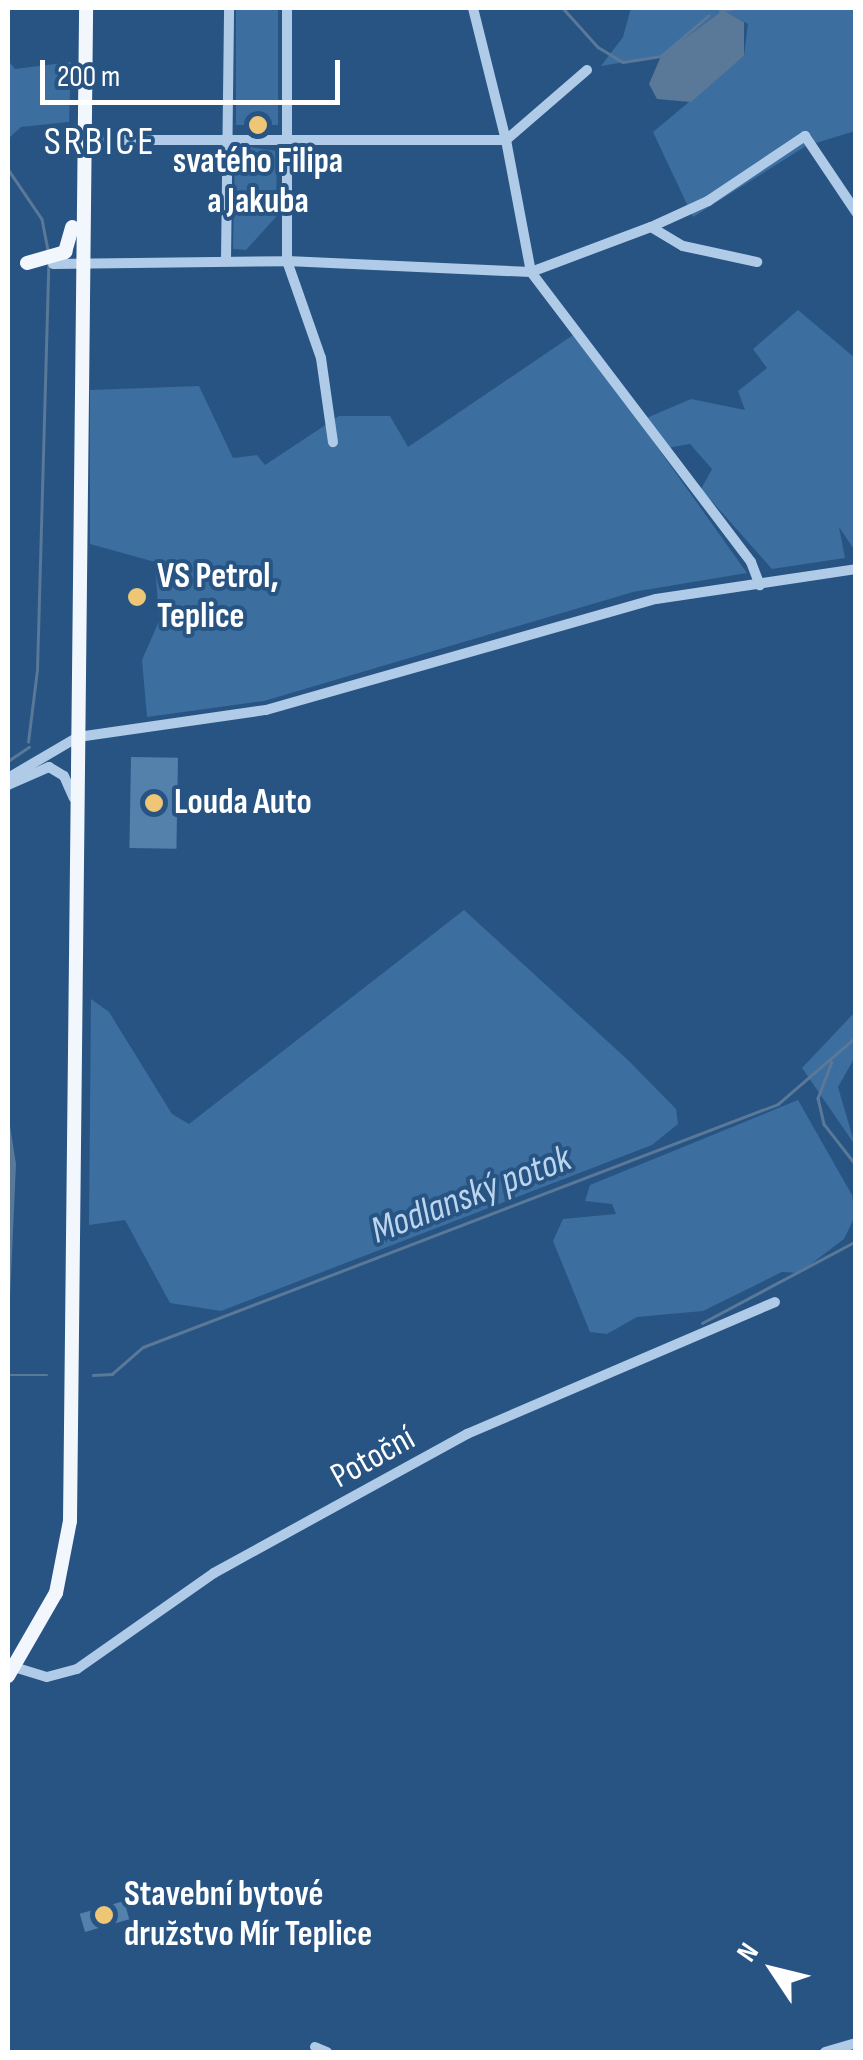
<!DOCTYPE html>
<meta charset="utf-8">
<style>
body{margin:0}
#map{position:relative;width:863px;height:2060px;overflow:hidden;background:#275483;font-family:"Sofia Sans Condensed",sans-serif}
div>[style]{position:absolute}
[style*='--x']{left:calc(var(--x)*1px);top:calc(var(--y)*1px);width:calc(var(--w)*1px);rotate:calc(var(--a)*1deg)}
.green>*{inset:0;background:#3c6e9f;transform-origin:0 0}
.water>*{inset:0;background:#5a7898}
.stream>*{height:2.5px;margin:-1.25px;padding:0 1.25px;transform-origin:1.25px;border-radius:1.25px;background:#5a7898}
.building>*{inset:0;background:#5480ac;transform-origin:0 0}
.minor>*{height:10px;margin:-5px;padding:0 5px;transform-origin:5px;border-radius:5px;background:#b0cbe7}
.major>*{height:14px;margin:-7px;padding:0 7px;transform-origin:7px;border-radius:7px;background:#f2f7fd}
.dots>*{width:28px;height:28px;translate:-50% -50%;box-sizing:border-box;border:5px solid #275483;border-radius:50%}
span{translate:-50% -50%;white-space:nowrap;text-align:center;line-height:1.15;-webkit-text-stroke:8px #275483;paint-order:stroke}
.poi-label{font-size:35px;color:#fff;font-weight:700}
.left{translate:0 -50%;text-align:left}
.street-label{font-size:35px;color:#fff}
.water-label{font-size:38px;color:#bcd5ee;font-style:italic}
.quarter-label{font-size:40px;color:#fff;letter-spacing:2.5px}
.frame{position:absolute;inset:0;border:10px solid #fff;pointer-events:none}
.north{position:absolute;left:723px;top:1920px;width:100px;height:100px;-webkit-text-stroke:8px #275483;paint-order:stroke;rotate:305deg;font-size:28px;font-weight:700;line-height:40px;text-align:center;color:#fff}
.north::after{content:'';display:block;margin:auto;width:35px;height:45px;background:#fff;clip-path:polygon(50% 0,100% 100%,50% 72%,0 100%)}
.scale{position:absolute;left:40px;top:60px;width:300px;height:45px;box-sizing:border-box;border:5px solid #fff;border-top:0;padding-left:12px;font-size:30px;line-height:35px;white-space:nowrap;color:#fff;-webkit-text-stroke:8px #275483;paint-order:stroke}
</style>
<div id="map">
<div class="green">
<div style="left:236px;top:8px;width:42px;height:117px"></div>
<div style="clip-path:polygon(631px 8px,855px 8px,855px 131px,806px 146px,693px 217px,653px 132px,744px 56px,748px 24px,723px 10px,661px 56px,601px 66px,623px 37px)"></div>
<div style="clip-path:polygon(8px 60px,15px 69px,71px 62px,69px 122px,21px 127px,8px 139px)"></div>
<div style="clip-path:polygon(242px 146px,277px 151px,276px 217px,246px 250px,233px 249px,235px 154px)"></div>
<div style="clip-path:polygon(798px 310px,855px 358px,855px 551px,839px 527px,845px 558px,772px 569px,701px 489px,712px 469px,690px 444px,667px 448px,642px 420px,691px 399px,745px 410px,738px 391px,767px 368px,753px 349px)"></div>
<div style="clip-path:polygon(576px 333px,747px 573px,633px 592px,264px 701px,147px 717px,142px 660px,159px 621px,155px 562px,90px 544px,90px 390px,199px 386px,233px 458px,257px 455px,265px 465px,339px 416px,390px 416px,408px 447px)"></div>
<div style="clip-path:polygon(464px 910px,629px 1061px,676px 1109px,678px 1124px,652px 1145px,221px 1311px,170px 1303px,125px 1220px,89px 1225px,91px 999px,109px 1012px,172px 1114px,189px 1124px)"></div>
<div style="clip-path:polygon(855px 1012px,855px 1057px,838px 1087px,855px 1145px,802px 1068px)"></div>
<div style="clip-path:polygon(798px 1100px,852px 1195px,855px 1216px,844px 1239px,799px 1273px,782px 1272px,703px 1311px,637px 1317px,607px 1334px,590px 1332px,553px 1241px,563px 1219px,616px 1214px,612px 1204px,585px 1201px,590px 1185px)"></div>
</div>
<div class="water">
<div style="clip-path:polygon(723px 10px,744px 22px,744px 56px,691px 102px,657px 99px,649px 84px,661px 56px)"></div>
<div style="clip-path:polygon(8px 1113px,16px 1164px,8px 1344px)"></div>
</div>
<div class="stream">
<div style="--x:563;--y:8;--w:52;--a:48.1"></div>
<div style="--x:598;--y:47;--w:29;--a:31"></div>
<div style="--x:623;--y:62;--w:38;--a:-9"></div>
<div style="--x:661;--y:56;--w:62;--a:-40.4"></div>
<div style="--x:720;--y:11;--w:14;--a:-12"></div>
<div style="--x:8;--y:169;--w:60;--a:55.8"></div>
<div style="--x:42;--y:219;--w:33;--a:79"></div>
<div style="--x:28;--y:742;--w:73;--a:-82.9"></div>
<div style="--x:37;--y:670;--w:406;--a:-88.4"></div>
<div style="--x:8;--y:761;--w:25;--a:-34"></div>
<div style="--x:832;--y:1062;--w:39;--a:111"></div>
<div style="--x:818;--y:1098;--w:27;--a:77"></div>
<div style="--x:824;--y:1124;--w:52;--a:52"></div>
<div style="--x:702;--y:1323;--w:174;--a:-28"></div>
<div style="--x:8;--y:1375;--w:39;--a:0"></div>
<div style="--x:93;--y:1375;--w:19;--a:-3"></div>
<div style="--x:112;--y:1374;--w:41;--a:-41.1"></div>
<div style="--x:143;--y:1347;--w:680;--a:-20.94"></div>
<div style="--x:778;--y:1104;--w:103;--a:-40.7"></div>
</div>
<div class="building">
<div style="left:131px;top:757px;width:47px;height:91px;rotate:1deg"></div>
<div style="left:124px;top:1901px;width:19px;height:46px;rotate:74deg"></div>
</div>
<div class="minor">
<div style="--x:287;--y:8;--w:253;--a:90"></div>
<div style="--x:287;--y:261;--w:103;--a:70.7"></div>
<div style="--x:321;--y:358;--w:85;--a:81.9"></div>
<div style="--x:473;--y:8;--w:136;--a:76"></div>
<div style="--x:506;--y:140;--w:107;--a:-40.8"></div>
<div style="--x:103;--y:140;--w:403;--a:0"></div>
<div style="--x:506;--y:140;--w:134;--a:79.3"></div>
<div style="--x:531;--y:272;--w:364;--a:52.8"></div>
<div style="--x:751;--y:562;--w:25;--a:69"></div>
<div style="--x:651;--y:227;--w:63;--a:-24.5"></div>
<div style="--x:708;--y:201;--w:117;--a:-33.8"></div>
<div style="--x:805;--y:136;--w:92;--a:56.1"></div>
<div style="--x:226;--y:260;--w:252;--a:-89.3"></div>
<div style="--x:53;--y:264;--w:234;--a:-0.7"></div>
<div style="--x:287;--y:261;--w:244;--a:2.6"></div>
<div style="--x:531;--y:272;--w:128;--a:-20.6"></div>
<div style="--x:651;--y:227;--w:37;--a:31"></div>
<div style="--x:683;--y:246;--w:76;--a:12.2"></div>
<div style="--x:8;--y:778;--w:81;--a:-30.4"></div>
<div style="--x:78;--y:737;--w:190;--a:-8.2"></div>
<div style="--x:266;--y:710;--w:405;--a:-15.9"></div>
<div style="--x:656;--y:599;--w:202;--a:-8.5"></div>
<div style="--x:8;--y:785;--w:45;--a:-23.7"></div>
<div style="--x:49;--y:767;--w:17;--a:31"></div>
<div style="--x:64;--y:776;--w:24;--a:66"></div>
<div style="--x:14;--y:1667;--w:34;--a:17"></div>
<div style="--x:47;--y:1677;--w:31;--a:-15"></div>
<div style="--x:77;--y:1669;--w:167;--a:-35"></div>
<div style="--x:214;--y:1573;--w:289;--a:-28.8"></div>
<div style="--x:467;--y:1434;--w:335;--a:-23.2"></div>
<div style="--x:315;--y:2047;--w:13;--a:23"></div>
<div style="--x:825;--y:2052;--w:32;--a:-16"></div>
</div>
<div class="major">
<div style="--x:27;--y:263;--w:40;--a:-16"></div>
<div style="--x:65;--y:252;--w:26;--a:-74"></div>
<div style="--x:8;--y:1676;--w:96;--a:-60"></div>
<div style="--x:56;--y:1593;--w:73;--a:-79"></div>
<div style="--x:70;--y:1521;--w:1513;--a:-89.39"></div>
</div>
<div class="dots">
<div style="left:258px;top:125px;background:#efc676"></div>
<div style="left:137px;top:597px;background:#efc676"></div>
<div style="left:154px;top:803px;background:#efc676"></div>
<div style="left:104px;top:1915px;background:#efc676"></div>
</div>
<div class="poi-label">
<span style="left:258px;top:182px">svatého Filipa<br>a Jakuba</span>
<span class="left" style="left:157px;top:597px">VS Petrol,<br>Teplice</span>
<span class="left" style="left:174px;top:803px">Louda Auto</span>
<span class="left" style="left:124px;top:1915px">Stavební bytové<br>družstvo Mír Teplice</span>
</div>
<div class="street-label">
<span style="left:373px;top:1458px;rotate:-29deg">Potoční</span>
</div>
<div class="water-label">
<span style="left:471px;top:1195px;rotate:-21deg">Modlanský potok</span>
</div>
<div class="quarter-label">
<span style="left:100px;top:142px">SRBICE</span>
</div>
<div class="frame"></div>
<div class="north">N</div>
<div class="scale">200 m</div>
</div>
